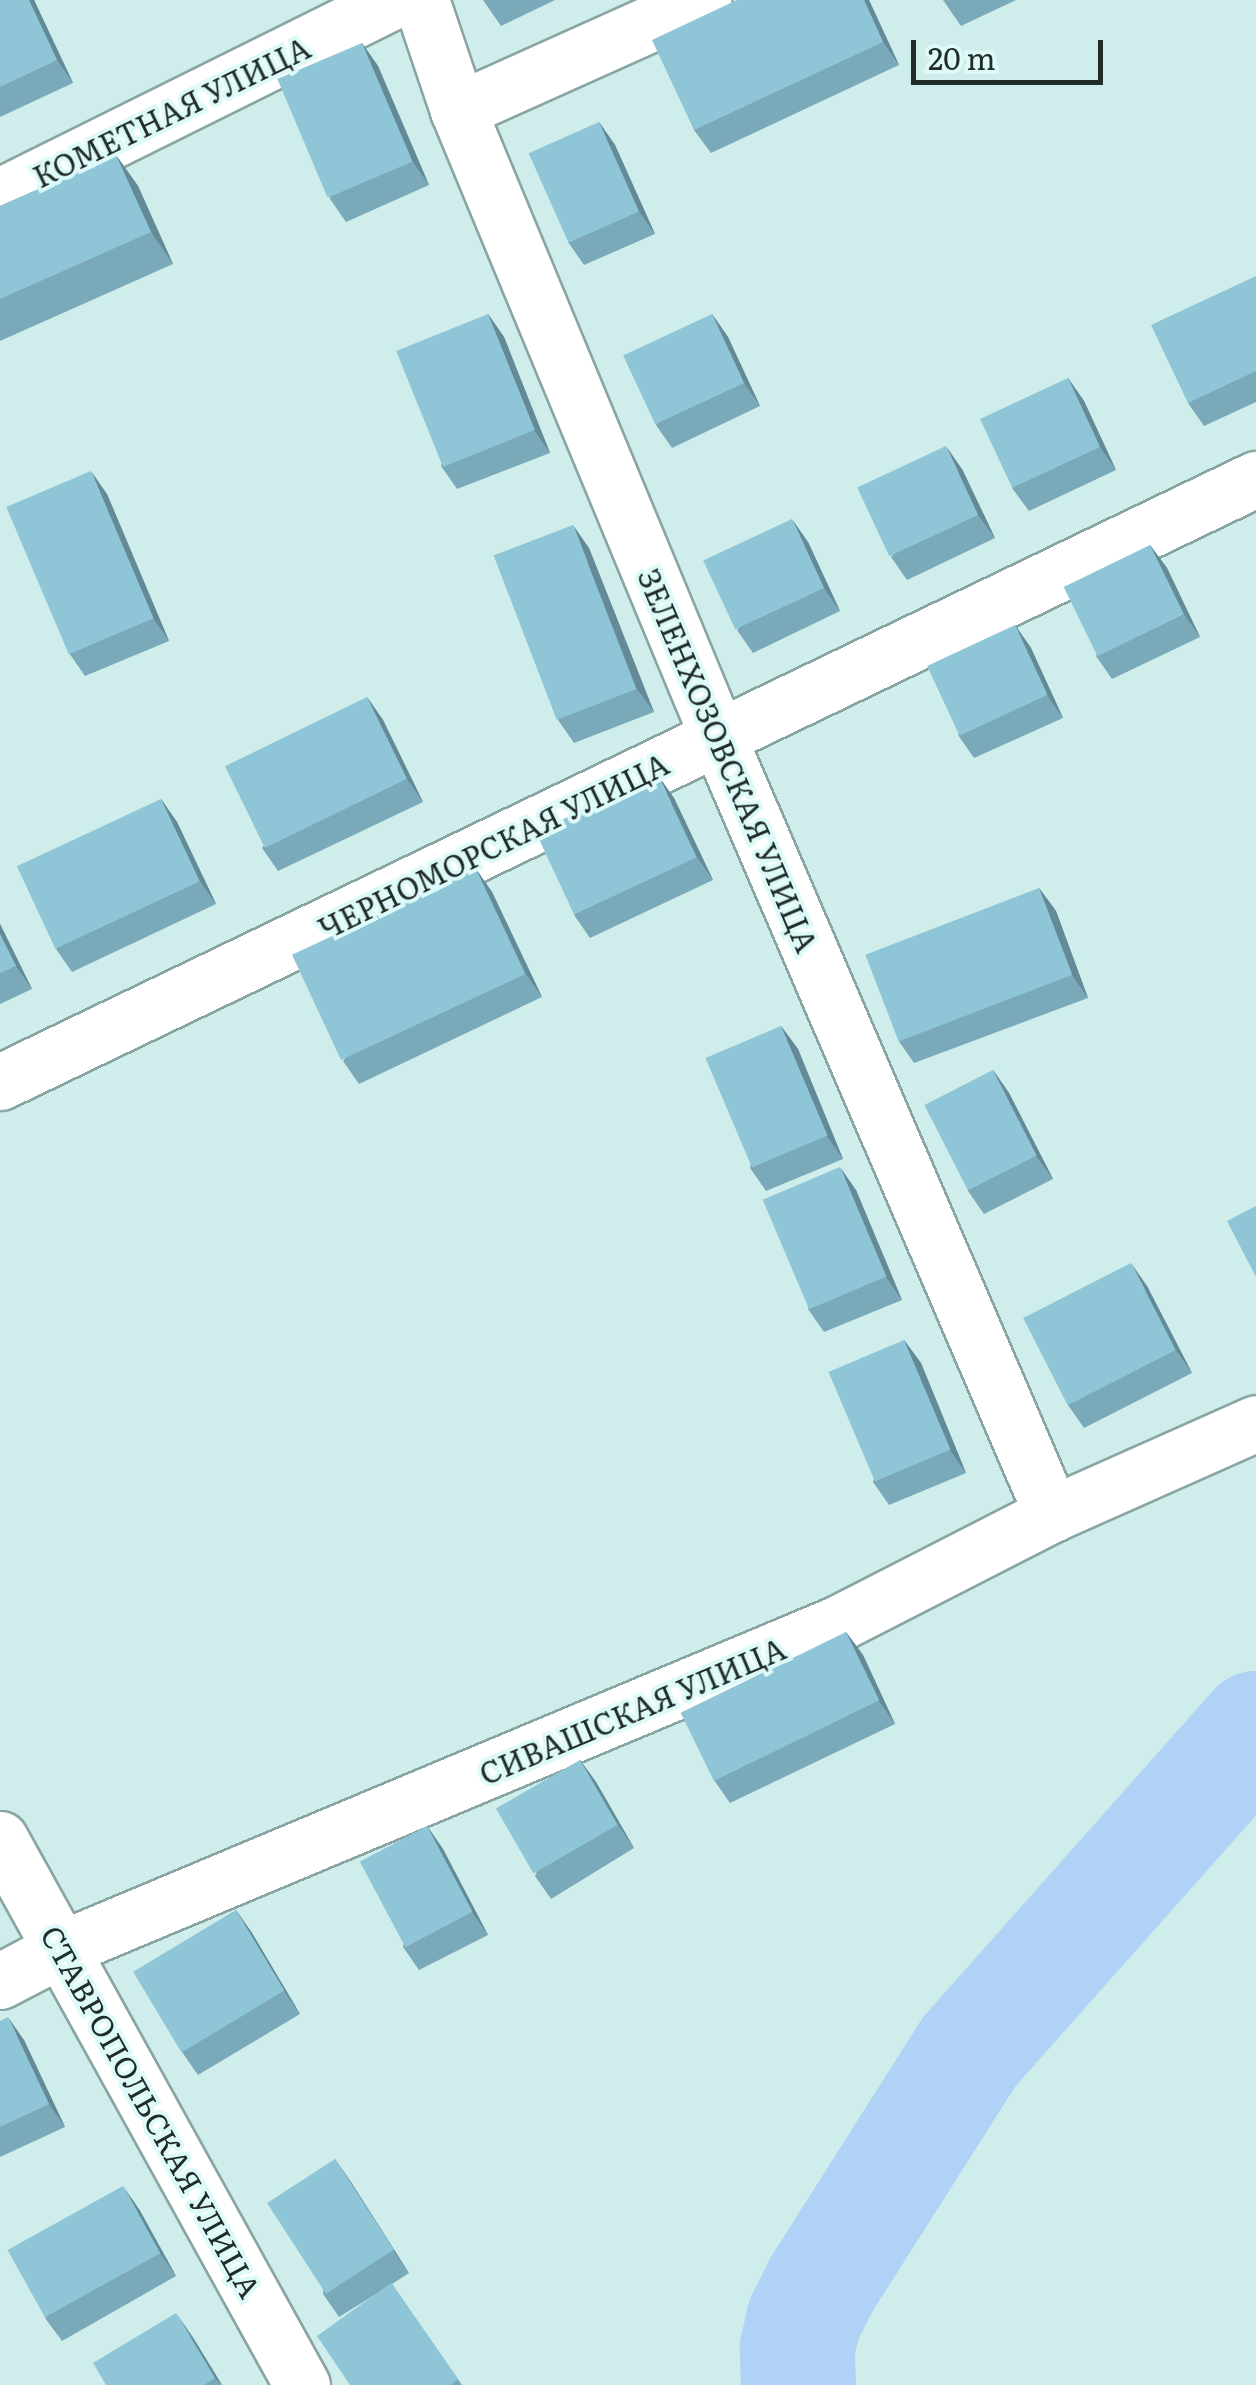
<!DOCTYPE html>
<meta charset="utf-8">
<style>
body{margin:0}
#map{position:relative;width:1256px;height:2385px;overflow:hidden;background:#cfedeb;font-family:Literata,serif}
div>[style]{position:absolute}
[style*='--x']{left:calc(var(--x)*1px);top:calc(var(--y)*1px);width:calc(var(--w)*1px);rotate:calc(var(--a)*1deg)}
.river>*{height:115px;margin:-57.5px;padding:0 57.5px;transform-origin:57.5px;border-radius:57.5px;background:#b0d2f6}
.roads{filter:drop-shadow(2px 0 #89a5a3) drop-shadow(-2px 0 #89a5a3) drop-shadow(0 2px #89a5a3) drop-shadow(0 -2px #89a5a3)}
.street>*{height:55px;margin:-27.5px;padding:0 27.5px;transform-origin:27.5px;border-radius:27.5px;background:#fff}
.wall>*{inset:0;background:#7aa9b9}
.shaded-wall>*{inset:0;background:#638a96}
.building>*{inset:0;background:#8ec5d7;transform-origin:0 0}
span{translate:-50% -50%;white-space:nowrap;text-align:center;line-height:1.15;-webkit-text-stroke:8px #ddfaf8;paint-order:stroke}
.street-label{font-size:30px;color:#202b2a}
.scale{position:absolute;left:911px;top:40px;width:192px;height:45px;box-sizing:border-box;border:5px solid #202b2a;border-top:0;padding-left:12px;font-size:30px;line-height:35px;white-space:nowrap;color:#202b2a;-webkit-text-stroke:8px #ddfaf8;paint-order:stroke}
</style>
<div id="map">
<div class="river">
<div style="--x:798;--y:2385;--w:38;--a:-92"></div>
<div style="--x:797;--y:2347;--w:28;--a:-77"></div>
<div style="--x:803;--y:2320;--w:40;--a:-63.4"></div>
<div style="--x:821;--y:2284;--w:276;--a:-57.6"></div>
<div style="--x:969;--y:2051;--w:432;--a:-48.4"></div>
</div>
<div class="roads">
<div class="street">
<div style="--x:421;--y:0;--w:116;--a:71.4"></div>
<div style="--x:458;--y:110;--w:679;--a:67.48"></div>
<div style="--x:718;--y:737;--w:846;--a:66.74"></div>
<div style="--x:458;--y:110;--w:269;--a:-24.2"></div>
<div style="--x:0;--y:196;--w:441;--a:-26.4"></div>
<div style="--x:0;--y:1082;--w:1393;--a:-25.65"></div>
<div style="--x:0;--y:1839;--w:624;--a:61.05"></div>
<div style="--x:0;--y:1981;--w:71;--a:-27.6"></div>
<div style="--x:63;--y:1948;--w:841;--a:-22.72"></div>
<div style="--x:839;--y:1623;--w:239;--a:-27.1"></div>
<div style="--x:1052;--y:1514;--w:223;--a:-24"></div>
</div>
</div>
<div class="wall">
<div style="clip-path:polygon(0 0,34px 0,73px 83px,0 117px)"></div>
<div style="clip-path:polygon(483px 0,555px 0,501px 26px)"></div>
<div style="clip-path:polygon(737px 0,869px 0,899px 65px,711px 153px,694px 130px)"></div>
<div style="clip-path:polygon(943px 0,1016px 0,961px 26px)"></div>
<div style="clip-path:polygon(362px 43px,378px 66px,429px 185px,346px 222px,330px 199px)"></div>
<div style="clip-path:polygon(599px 122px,615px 145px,655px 234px,584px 265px,568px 242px)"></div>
<div style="clip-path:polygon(116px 155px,138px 186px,173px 264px,0 341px,0 206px)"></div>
<div style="clip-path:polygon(1256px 276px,1256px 402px,1204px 426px,1188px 403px)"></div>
<div style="clip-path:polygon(488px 314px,504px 337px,550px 453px,457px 489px,441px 466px)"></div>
<div style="clip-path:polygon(712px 314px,728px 337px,760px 406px,672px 448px,656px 425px)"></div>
<div style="clip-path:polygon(1068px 378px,1084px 401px,1116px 470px,1029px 511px,1012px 488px)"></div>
<div style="clip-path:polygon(962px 469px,995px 538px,907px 580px,891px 557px)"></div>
<div style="clip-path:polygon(107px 494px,169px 641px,85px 676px,69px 653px)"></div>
<div style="clip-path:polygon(808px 542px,840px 611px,753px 653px,737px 630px)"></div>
<div style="clip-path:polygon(1150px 545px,1167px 568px,1200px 637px,1112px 679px,1096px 656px)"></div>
<div style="clip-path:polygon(589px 548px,654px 712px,574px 743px,558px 720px)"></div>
<div style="clip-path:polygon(1015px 625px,1031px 648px,1063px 718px,974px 758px,958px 735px)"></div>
<div style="clip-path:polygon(367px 697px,383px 720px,423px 802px,278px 871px,262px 848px)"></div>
<div style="clip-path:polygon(674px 798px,713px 880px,590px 938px,574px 915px)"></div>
<div style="clip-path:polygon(161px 799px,177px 822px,216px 904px,72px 972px,56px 949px)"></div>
<div style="clip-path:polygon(476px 869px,492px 892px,542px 997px,359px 1084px,343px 1061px)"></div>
<div style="clip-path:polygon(1039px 888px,1056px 911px,1088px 998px,914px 1063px,898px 1040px)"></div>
<div style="clip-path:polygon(0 924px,32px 989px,0 1004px)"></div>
<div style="clip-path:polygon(781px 1026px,798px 1049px,843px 1159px,766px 1191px,750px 1168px)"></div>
<div style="clip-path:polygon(993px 1070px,1009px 1093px,1053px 1179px,984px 1214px,968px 1191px)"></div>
<div style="clip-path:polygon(856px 1190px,902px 1300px,824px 1332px,808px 1309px)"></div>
<div style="clip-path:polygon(1147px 1286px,1192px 1373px,1084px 1428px,1068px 1405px)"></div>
<div style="clip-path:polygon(904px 1340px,921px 1363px,966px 1473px,889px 1505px,873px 1482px)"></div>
<div style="clip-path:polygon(846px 1632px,863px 1655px,895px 1724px,730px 1803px,714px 1780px)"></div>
<div style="clip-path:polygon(580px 1760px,596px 1782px,634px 1848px,551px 1899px,535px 1876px)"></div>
<div style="clip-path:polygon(427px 1826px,443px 1849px,488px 1935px,419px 1970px,403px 1947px)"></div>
<div style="clip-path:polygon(236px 1910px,252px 1933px,300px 2014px,198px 2075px,182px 2052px)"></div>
<div style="clip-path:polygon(0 2021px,24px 2040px,65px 2127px,0 2157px)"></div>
<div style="clip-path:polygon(335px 2159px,409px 2273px,392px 2284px,462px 2385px,350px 2385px,376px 2294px,339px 2317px,323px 2294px)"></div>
<div style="clip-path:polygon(139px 2209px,176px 2276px,62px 2341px,45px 2318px)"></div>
<div style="clip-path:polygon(192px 2336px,222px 2385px,106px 2385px)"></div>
</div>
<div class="shaded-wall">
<div style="clip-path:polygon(29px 0,34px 0,73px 83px,57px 60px)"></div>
<div style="clip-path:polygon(864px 0,869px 0,899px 65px,883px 42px)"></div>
<div style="clip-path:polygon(362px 43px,378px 66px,429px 185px,413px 162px)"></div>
<div style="clip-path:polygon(599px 122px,615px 145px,655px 234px,639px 211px)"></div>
<div style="clip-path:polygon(116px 155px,138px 186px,173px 264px,151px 232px)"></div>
<div style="clip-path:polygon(488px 314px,504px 337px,550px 453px,534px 430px)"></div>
<div style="clip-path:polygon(712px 314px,728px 337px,760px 406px,744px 383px)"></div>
<div style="clip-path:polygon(1068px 378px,1084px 401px,1116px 470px,1100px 447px)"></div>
<div style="clip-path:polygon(946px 446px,962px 469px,995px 538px,978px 515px)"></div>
<div style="clip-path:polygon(91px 471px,107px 494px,169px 641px,153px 618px)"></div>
<div style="clip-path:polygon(792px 519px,808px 542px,840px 611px,824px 588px)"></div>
<div style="clip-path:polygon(573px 525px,589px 548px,654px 712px,637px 689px)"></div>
<div style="clip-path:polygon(1150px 545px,1167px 568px,1200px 637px,1184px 614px)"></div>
<div style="clip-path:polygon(1015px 625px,1031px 648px,1063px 718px,1047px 695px)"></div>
<div style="clip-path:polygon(367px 697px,383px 720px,423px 802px,407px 779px)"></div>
<div style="clip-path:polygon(658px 775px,674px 798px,713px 880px,697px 857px)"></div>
<div style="clip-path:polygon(161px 799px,177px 822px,216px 904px,200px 881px)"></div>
<div style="clip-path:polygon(476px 869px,492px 892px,542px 997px,526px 974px)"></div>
<div style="clip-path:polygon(1039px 888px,1056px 911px,1088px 998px,1072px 975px)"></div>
<div style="clip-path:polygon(0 924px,32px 989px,16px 966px,0 934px)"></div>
<div style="clip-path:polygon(781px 1026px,798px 1049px,843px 1159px,827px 1136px)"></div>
<div style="clip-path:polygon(993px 1070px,1009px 1093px,1053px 1179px,1036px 1156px)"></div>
<div style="clip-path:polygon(840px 1167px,856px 1190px,902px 1300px,886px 1277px)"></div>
<div style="clip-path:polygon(1131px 1263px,1147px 1286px,1192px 1373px,1176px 1350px)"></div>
<div style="clip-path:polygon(904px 1340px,921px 1363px,966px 1473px,950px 1450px)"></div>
<div style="clip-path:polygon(846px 1632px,863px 1655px,895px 1724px,879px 1701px)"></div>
<div style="clip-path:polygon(580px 1760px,596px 1782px,634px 1848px,618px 1825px)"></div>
<div style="clip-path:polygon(427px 1826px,443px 1849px,488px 1935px,472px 1912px)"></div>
<div style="clip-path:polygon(236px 1910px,252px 1933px,300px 2014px,284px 1991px)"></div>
<div style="clip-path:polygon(8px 2017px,24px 2040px,65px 2127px,49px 2104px)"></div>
<div style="clip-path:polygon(335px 2159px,351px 2182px,409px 2273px,393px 2250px)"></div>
<div style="clip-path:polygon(123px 2186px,139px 2209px,176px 2276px,160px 2253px)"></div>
<div style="clip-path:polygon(176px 2313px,192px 2336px,222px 2385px,215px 2378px)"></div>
</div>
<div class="building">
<div style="clip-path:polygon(0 0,29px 0,57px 60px,0 87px)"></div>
<div style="clip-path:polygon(737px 0,864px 0,883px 42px,694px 130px,652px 40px)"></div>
<div style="left:362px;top:43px;width:129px;height:92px;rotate:67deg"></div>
<div style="left:599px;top:122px;width:98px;height:77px;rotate:66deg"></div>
<div style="clip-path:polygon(116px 155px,151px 232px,0 299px,0 206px)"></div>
<div style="clip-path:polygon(1256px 276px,1256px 371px,1188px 403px,1151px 325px)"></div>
<div style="left:488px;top:314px;width:125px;height:99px;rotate:68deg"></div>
<div style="left:712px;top:314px;width:76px;height:98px;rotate:65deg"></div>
<div style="left:1068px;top:378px;width:76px;height:97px;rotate:65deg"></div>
<div style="left:946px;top:446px;width:76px;height:98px;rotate:65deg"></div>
<div style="left:91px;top:471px;width:160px;height:92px;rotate:67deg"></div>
<div style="left:792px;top:519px;width:76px;height:98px;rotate:65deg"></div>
<div style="left:573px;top:525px;width:176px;height:85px;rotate:69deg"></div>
<div style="left:1150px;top:545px;width:77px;height:96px;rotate:64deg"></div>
<div style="left:1015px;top:625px;width:77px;height:97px;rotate:65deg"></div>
<div style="left:367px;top:697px;width:91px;height:158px;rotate:64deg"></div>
<div style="left:658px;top:775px;width:91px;height:135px;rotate:65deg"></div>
<div style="left:161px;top:799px;width:91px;height:159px;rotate:65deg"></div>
<div style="left:476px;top:869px;width:116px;height:203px;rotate:65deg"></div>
<div style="left:1039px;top:888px;width:93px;height:186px;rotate:69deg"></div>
<div style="clip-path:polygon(0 934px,16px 966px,0 973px)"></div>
<div style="left:781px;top:1026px;width:119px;height:82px;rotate:67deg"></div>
<div style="left:993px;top:1070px;width:96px;height:77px;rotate:63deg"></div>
<div style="left:840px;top:1167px;width:119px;height:84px;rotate:67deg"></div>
<div style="clip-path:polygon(1256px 1206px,1256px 1277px,1227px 1221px)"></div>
<div style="left:1131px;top:1263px;width:98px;height:121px;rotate:63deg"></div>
<div style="left:904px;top:1340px;width:119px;height:82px;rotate:67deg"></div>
<div style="left:846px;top:1632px;width:76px;height:184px;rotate:64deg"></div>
<div style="left:580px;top:1760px;width:75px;height:97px;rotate:60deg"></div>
<div style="left:427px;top:1826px;width:97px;height:76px;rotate:62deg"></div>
<div style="left:236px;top:1910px;width:94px;height:120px;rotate:59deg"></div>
<div style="clip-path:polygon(8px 2017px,49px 2104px,0 2127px,0 2021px)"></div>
<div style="left:335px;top:2159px;width:108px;height:81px;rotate:57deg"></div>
<div style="left:123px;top:2186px;width:77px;height:132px;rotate:61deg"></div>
<div style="clip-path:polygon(391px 2283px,458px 2379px,450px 2385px,350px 2385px,317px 2336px)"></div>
<div style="clip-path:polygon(176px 2313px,215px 2378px,204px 2385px,106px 2385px,93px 2363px)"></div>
</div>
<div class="street-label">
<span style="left:171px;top:111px;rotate:-26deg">КОМЕТНАЯ УЛИЦА</span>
<span style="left:729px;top:760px;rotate:67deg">ЗЕЛЕНХОЗОВСКАЯ УЛИЦА</span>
<span style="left:493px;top:845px;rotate:-26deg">ЧЕРНОМОРСКАЯ УЛИЦА</span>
<span style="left:632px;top:1710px;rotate:-23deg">СИВАШСКАЯ УЛИЦА</span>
<span style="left:152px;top:2111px;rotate:61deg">СТАВРОПОЛЬСКАЯ УЛИЦА</span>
</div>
<div class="scale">20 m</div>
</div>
